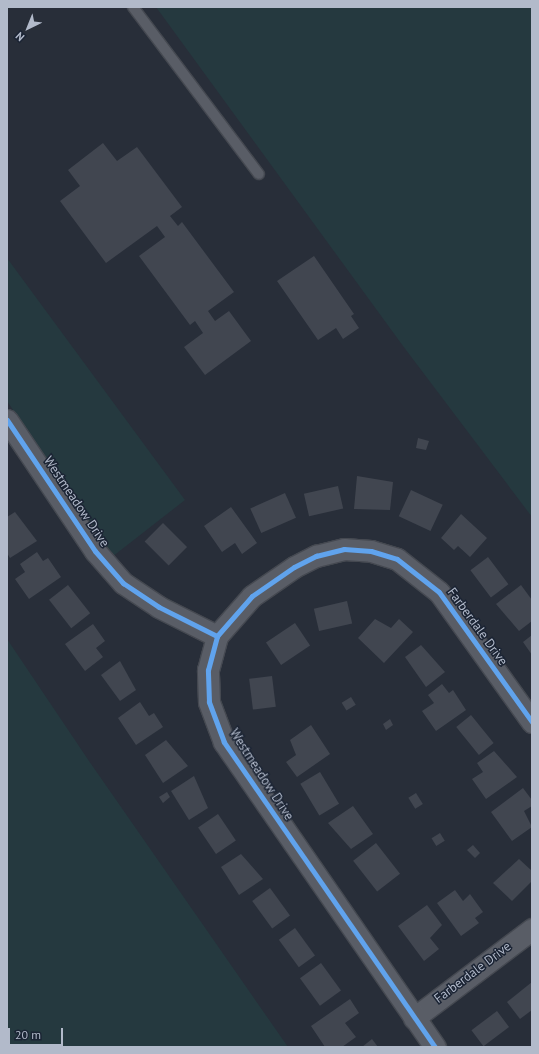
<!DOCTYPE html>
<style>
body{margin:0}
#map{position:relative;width:539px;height:1054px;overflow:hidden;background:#282e39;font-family:"PT Sans",sans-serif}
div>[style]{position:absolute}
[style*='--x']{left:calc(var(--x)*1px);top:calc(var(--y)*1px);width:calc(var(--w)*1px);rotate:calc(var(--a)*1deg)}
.green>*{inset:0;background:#25393f}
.building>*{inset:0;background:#414650;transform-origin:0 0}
.roads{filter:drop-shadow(1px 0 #454951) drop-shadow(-1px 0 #454951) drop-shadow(0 1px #454951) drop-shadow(0 -1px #454951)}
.lane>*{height:10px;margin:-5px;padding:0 5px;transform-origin:5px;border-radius:5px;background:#595d66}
.street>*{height:21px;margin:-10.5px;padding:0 10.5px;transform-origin:10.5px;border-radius:10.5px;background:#595d66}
.cycleway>*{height:5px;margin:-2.5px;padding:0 2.5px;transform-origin:2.5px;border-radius:2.5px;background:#60a3ed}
span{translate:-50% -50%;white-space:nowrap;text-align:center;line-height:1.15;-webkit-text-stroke:3px #1b2434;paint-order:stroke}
.street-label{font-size:13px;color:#b2baca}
.frame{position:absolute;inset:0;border:8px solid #b2baca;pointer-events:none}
.north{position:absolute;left:8px;top:8px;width:40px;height:40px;-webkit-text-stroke:3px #1b2434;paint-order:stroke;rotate:223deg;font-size:11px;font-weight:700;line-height:16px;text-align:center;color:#b2baca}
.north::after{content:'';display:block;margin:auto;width:14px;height:18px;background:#b2baca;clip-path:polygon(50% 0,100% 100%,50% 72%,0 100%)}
.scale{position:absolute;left:8px;top:1028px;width:55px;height:18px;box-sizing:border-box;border:2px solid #b2baca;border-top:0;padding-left:5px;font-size:12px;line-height:14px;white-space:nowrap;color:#b2baca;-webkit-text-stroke:3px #1b2434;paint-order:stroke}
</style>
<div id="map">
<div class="green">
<div style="clip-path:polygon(156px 7px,532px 7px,532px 517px,403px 346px)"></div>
<div style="clip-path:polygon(7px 258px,185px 500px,112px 557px,7px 401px)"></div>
<div style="clip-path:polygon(7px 639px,89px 761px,288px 1047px,7px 1047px)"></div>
</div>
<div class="building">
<div style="clip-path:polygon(103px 143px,117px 161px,137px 147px,182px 207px,170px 216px,178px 226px,182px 222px,234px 292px,208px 311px,215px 321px,229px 311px,251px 341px,205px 375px,184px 347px,203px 333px,195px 321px,190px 325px,139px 256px,165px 237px,157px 226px,106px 263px,60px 201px,80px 186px,68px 170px)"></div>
<div style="clip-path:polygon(314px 256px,354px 314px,351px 316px,359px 328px,343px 339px,336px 328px,318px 340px,277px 281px)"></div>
<div style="clip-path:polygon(418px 438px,429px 441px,426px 450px,416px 448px)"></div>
<div style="clip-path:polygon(357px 476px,393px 482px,390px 510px,354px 509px)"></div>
<div style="left:338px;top:486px;width:23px;height:35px;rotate:77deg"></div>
<div style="left:411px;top:490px;width:35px;height:29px;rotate:25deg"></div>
<div style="left:285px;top:493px;width:27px;height:38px;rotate:66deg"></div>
<div style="clip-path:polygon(231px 507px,257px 543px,242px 554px,235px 543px,222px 552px,204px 526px)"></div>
<div style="clip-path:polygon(15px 512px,37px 541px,10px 558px,7px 553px,7px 517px)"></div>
<div style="clip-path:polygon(461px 514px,487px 538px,470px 557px,458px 546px,454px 550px,441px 538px)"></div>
<div style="left:163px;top:523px;width:34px;height:26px;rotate:45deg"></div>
<div style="clip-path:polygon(37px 552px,43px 561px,48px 558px,61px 577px,29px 599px,15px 579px,25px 572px,20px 564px)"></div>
<div style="left:488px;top:557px;width:34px;height:22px;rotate:53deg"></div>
<div style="left:68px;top:585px;width:36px;height:24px;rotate:52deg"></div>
<div style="clip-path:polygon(521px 585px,532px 600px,532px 621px,519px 631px,496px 604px)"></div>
<div style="left:347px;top:601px;width:23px;height:34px;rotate:77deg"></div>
<div style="clip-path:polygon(375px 619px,391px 628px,399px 619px,413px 632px,384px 663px,358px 638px)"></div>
<div style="left:295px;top:623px;width:27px;height:35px;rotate:56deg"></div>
<div style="clip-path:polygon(93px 624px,105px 641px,96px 648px,103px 657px,85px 671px,65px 644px)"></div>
<div style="clip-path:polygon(532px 635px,532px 655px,523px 642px)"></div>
<div style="clip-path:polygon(421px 645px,445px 672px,426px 687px,405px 657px)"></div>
<div style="clip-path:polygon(120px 661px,136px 690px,120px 701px,101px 675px)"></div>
<div style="left:272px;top:676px;width:31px;height:23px;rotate:83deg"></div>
<div style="clip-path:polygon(442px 684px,449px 693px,453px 690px,466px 710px,436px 731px,422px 711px,434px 703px,428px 695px)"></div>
<div style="left:351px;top:697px;width:9px;height:11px;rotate:58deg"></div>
<div style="clip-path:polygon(140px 702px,149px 716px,154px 713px,163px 727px,136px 745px,118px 718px)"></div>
<div style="left:471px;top:715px;width:36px;height:19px;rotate:51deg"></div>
<div style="clip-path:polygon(390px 719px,393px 725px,386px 730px,383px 724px)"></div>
<div style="clip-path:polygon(311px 725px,330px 754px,297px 777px,286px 762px,296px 755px,290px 740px)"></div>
<div style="clip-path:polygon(166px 740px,188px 766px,163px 783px,145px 755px)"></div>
<div style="clip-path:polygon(494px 751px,517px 777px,486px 799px,472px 779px,483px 772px,477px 763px)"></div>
<div style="left:320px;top:772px;width:37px;height:23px;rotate:59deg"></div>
<div style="clip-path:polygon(194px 776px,208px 808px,189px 820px,171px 791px)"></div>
<div style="clip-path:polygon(523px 788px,532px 800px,532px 806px,524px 811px,532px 827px,512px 841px,491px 812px)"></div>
<div style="clip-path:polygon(167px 792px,170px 797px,163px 803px,159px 797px)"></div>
<div style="left:416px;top:793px;width:13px;height:9px;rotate:58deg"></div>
<div style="clip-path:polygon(353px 806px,373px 834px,351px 849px,328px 823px)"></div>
<div style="left:218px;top:814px;width:32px;height:24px;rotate:56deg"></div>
<div style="left:440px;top:833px;width:9px;height:10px;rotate:58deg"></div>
<div style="left:376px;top:843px;width:39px;height:29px;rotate:52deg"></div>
<div style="clip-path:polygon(473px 845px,480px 853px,475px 858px,467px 850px)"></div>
<div style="clip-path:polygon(241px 854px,263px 879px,239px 895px,221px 867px)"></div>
<div style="clip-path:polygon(519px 859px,532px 871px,532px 881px,512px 901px,493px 883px)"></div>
<div style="left:270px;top:888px;width:34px;height:22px;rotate:54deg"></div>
<div style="clip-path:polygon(455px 890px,463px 901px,470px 894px,483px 912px,475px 918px,479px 923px,461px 936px,437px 903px)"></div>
<div style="clip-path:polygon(427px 905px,442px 925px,430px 938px,439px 949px,424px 961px,398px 926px)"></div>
<div style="left:295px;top:928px;width:34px;height:20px;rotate:54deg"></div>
<div style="left:321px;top:963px;width:34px;height:26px;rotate:54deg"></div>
<div style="clip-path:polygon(532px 982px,532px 1010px,520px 1019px,507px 1002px)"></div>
<div style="clip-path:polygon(350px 999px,359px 1013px,345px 1023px,356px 1037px,342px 1047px,325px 1047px,311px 1026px)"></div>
<div style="left:497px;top:1011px;width:20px;height:32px;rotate:53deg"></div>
<div style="clip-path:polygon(372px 1039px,378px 1047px,362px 1047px)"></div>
</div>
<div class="roads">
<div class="lane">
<div style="--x:133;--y:7;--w:209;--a:53"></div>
</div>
<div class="street">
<div style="--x:7;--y:420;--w:158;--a:56.1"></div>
<div style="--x:95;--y:551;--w:43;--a:48.8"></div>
<div style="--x:123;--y:583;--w:43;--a:33.7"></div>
<div style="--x:159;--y:607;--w:65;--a:26.6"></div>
<div style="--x:414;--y:1018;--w:148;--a:-37"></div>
<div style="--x:435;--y:1047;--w:371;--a:-124.7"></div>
<div style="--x:224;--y:742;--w:43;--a:-110.6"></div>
<div style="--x:209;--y:702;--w:32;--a:-92"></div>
<div style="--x:208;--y:670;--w:35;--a:-75"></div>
<div style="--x:217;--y:636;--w:53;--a:-48.8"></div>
<div style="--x:252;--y:596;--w:51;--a:-34.6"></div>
<div style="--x:294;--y:567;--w:25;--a:-27"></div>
<div style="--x:316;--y:556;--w:29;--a:-14"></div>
<div style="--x:344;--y:549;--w:27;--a:4"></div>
<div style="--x:371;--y:551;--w:27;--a:17"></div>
<div style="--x:397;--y:559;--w:53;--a:38.2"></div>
<div style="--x:439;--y:592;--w:160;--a:54.4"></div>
</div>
</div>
<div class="cycleway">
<div style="--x:7;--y:420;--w:158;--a:56.1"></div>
<div style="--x:95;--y:551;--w:43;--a:48.8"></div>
<div style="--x:123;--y:583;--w:43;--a:33.7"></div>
<div style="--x:159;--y:607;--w:65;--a:26.6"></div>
<div style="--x:435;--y:1047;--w:371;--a:-124.7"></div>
<div style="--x:224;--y:742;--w:43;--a:-110.6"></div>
<div style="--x:209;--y:702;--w:32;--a:-92"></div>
<div style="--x:208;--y:670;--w:35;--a:-75"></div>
<div style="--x:217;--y:636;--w:53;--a:-48.8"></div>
<div style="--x:252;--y:596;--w:51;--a:-34.6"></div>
<div style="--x:294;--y:567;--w:25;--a:-27"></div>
<div style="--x:316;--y:556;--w:29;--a:-14"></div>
<div style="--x:344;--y:549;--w:27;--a:4"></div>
<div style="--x:371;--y:551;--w:27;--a:17"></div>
<div style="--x:397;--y:559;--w:53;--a:38.2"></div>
<div style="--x:439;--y:592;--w:160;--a:54.4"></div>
</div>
<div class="street-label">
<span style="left:76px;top:502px;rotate:56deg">Westmeadow Drive</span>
<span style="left:477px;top:627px;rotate:54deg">Farberdale Drive</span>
<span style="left:261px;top:775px;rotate:57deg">Westmeadow Drive</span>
<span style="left:473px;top:973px;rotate:-37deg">Farberdale Drive</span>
</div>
<div class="frame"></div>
<div class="north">N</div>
<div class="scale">20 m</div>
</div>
